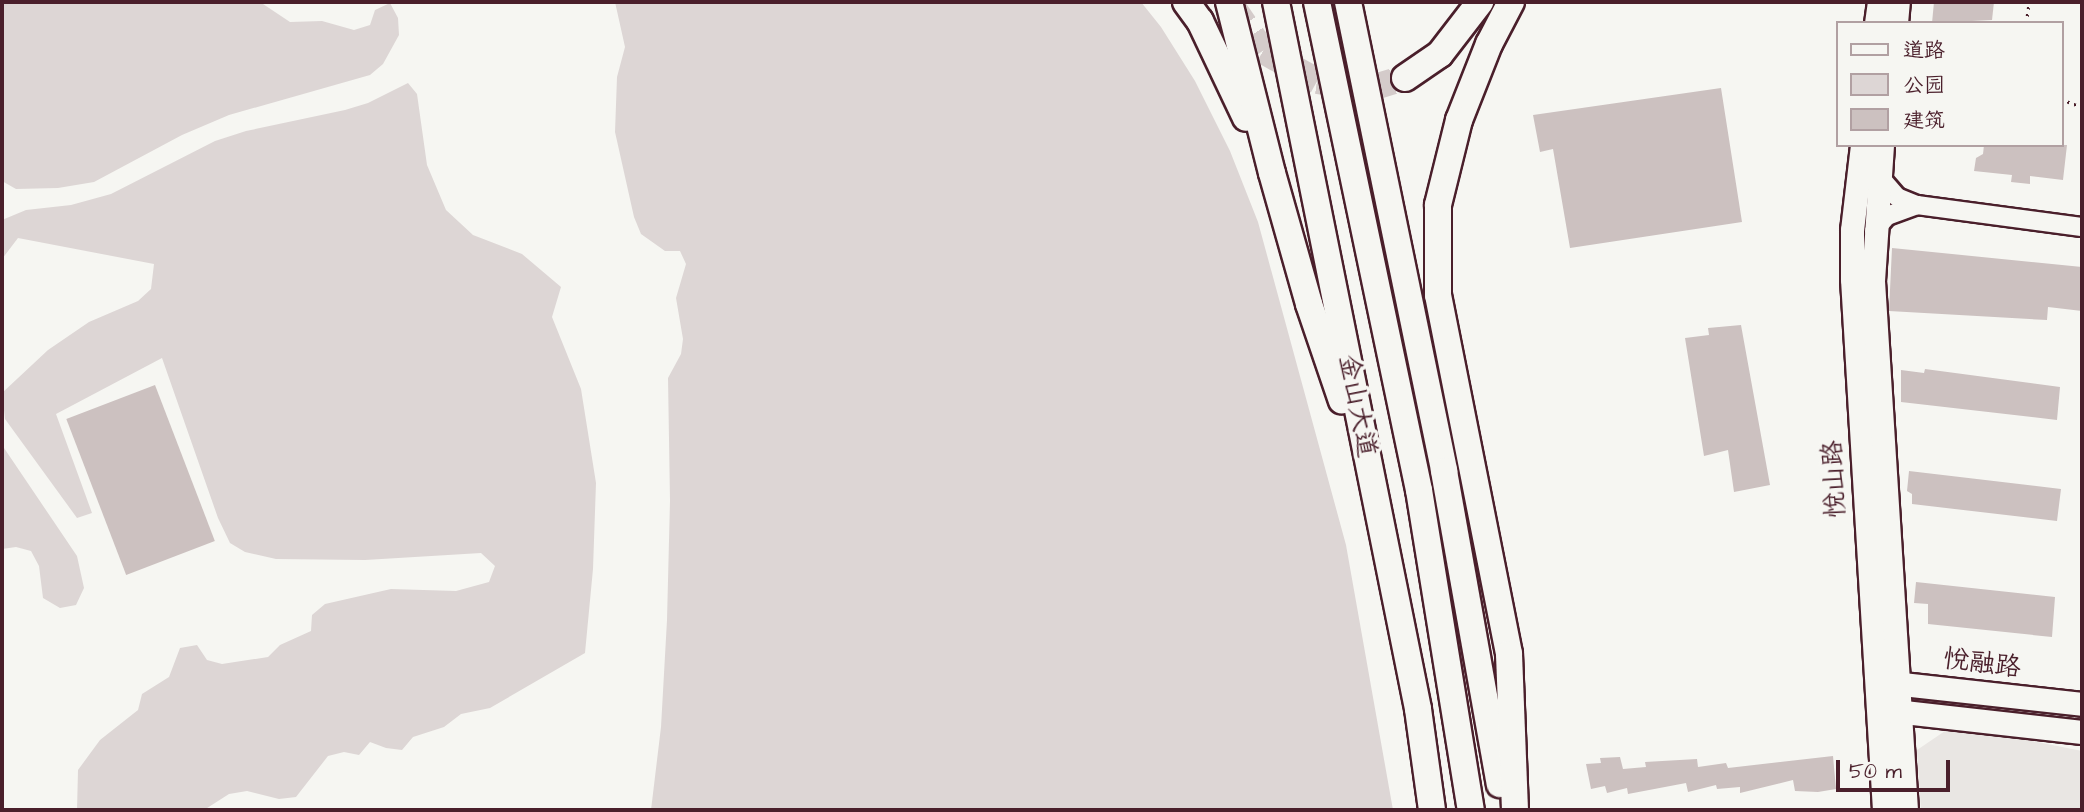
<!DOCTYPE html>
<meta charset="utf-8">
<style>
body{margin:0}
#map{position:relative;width:2084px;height:812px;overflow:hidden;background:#f6f6f2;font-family:"Architects Daughter","LXGW WenKai TC",sans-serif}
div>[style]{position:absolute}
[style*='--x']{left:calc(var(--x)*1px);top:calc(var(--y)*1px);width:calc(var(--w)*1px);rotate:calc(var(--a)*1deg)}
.built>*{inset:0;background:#e9e6e3}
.green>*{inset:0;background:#ddd6d5}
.building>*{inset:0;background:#ccc1c0;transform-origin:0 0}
.highway-tunnel>*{height:26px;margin-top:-13px;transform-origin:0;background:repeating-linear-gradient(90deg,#d4cbca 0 26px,transparent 0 39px)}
.path>*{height:2.5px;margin-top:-1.25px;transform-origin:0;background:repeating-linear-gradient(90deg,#4a1f2b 0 2px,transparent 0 7px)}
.roads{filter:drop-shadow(2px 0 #4a1f2b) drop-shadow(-2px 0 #4a1f2b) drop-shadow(0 2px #4a1f2b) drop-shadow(0 -2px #4a1f2b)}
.minor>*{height:18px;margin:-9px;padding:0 9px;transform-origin:9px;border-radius:9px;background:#f6f6f2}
.major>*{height:23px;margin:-11.5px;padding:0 11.5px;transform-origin:11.5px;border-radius:11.5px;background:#f6f6f2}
.highway>*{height:26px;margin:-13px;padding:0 13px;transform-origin:13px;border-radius:13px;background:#f6f6f2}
span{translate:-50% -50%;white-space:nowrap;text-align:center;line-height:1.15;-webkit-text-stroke:7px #f6f6f2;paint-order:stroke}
.street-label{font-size:26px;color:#4a1f2b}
.frame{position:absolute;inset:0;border:4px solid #4a1f2b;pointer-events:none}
.legend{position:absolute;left:1836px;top:21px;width:228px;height:126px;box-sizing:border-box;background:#f6f6f2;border:2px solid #b1a0a2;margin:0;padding:9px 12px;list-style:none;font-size:21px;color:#4a1f2b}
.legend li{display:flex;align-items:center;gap:14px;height:35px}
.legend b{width:35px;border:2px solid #b1a0a2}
.scale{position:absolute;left:1836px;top:760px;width:114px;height:32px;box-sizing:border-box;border:4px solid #4a1f2b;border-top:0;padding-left:9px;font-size:21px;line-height:24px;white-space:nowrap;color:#4a1f2b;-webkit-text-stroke:5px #f6f6f2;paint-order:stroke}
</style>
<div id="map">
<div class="built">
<div style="clip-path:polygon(1948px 729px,2001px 735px,2082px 751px,2082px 810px,1921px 810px,1917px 750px)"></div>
</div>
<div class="green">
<div style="clip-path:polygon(2px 2px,260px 2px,290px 22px,322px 21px,354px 30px,370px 25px,375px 10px,390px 3px,398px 18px,399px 35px,383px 64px,370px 75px,229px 115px,182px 135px,94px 182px,58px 188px,16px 189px,2px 181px)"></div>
<div style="clip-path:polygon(615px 2px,1141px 2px,1161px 27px,1195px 81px,1230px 151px,1258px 222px,1346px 545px,1393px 810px,651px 810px,661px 727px,667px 620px,670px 501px,668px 378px,681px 354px,683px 339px,676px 298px,686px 264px,680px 251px,665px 251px,641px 234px,634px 217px,615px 132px,617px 77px,625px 47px)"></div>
<div style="clip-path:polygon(408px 83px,417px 94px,427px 165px,446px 210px,473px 235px,522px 254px,561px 287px,552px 317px,581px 389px,596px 483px,593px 569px,585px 653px,490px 708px,461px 714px,444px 727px,413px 737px,402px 750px,386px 748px,370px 742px,359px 755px,344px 752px,328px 756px,296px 797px,279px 799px,247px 791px,229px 794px,204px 810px,77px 810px,78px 770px,100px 740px,138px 710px,142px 694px,169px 677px,180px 648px,197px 645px,207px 660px,222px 664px,268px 657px,280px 645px,311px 631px,312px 615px,325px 604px,391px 589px,456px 591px,489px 582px,495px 566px,481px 553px,365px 560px,276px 559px,245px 552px,230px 543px,218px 518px,162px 358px,56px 414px,92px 513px,77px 518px,5px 419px,2px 393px,48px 350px,89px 322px,138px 301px,151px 289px,154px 264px,18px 238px,2px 259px,2px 220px,26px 210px,71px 205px,111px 194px,215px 141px,246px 131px,345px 110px,368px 103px)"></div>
<div style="clip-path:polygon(2px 445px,77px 556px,84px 588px,76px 605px,60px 608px,43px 598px,39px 566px,31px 551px,16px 547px,2px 549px)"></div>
</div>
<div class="building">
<div style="clip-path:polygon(1934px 2px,1994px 2px,1992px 20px,1932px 23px)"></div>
<div style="clip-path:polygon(1721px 88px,1742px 222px,1570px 248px,1553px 149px,1540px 152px,1533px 115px)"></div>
<div style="clip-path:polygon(1984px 145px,2067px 145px,2063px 180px,2030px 176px,2030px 184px,2011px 182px,2012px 175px,1974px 171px,1976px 158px,1983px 154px)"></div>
<div style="clip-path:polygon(1892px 248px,2082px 267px,2082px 311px,2048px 307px,2047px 320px,1889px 311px)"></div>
<div style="clip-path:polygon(1741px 325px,1770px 485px,1734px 492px,1728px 450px,1704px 456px,1685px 338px,1709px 335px,1708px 328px)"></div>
<div style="clip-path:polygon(1925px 369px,2060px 387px,2057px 420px,1901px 402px,1901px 370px,1924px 373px)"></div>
<div style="left:155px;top:385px;width:167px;height:95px;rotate:69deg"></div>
<div style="clip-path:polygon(1909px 471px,2061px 489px,2057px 521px,1912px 504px,1912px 494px,1907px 491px)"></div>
<div style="clip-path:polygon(1916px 582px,2055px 597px,2052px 637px,1928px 624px,1928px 604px,1914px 603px)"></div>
<div style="clip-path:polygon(1833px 756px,1836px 789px,1818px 792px,1795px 791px,1793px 780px,1740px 793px,1740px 787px,1717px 789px,1716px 785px,1688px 792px,1686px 783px,1628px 794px,1627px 788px,1607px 793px,1605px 786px,1591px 789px,1586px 764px,1601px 763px,1600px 758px,1620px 757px,1623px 769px,1646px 767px,1645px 762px,1697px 759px,1698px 767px,1726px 763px,1728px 768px)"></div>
</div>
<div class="highway-tunnel">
<div style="--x:1230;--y:3;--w:58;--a:55.5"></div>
<div style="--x:1263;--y:51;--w:62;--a:29.1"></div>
<div style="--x:1317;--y:81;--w:52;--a:8.9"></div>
<div style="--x:1368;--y:89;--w:39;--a:-17"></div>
</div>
<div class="path">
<div style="--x:2026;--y:23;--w:21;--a:-82"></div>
<div style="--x:2061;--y:99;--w:22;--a:21"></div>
</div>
<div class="roads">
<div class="minor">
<div style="--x:1878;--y:175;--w:29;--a:49"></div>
<div style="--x:1897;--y:197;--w:22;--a:22"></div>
<div style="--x:1917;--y:205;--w:166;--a:7.6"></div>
<div style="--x:1874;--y:231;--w:20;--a:-49"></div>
<div style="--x:1887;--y:216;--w:32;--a:-20"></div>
</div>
<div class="major">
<div style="--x:1876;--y:23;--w:21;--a:-82"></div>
<div style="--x:1896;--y:23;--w:21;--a:-85"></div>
<div style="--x:1862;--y:145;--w:86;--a:96.7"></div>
<div style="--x:1852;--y:230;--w:49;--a:90"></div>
<div style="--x:1852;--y:279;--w:532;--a:86.55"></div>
<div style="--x:1882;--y:145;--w:136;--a:93.8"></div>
<div style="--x:1873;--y:281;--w:530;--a:86.43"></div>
<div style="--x:1884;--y:682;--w:199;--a:6.3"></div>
<div style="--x:1886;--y:710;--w:197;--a:6.4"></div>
</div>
<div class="highway">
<div style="--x:1186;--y:2;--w:24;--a:54"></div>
<div style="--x:1200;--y:21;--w:107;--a:64.6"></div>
<div style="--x:1229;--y:2;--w:176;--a:75.9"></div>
<div style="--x:1272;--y:173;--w:136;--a:74.2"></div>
<div style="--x:1309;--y:304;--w:102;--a:71.2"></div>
<div style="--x:1276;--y:2;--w:721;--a:78.64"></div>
<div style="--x:1418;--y:709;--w:102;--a:82.1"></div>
<div style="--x:1317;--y:2;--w:499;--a:78.2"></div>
<div style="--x:1419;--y:490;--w:324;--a:80.8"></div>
<div style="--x:1348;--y:2;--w:479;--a:78.4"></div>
<div style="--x:1444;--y:471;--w:318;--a:79.9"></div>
<div style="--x:1511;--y:2;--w:47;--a:117.6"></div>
<div style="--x:1489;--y:44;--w:82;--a:111.5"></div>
<div style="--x:1459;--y:120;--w:88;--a:103.9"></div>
<div style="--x:1438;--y:205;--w:90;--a:90"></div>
<div style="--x:1438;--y:295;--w:366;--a:78.8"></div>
<div style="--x:1509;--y:654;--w:156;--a:87.8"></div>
<div style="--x:1405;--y:78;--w:42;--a:-34.4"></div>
<div style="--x:1440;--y:54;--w:66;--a:-52.4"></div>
</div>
</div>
<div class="street-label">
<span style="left:1357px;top:406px;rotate:79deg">金山大道</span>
<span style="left:1835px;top:479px;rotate:-93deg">悦山路</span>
<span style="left:1982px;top:664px;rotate:7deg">悦融路</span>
</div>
<div class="frame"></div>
<ul class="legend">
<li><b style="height:9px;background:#f6f6f2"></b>道路</li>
<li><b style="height:19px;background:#ddd6d5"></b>公园</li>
<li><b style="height:19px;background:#ccc1c0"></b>建筑</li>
</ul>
<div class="scale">50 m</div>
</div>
